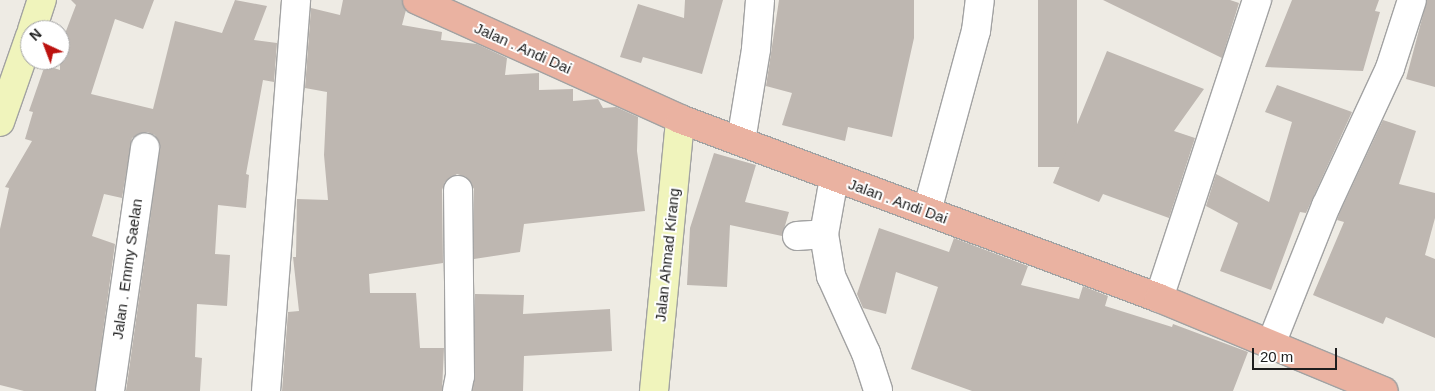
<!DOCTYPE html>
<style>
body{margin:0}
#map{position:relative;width:1435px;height:391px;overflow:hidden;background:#eeebe4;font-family:Helvetica,sans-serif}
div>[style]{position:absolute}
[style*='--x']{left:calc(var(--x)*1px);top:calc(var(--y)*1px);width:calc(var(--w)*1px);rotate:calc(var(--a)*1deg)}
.building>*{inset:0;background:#beb7b1;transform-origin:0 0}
.roads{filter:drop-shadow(1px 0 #a2a2a2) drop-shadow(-1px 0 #a2a2a2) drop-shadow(0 1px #a2a2a2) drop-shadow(0 -1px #a2a2a2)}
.minor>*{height:28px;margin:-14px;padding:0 14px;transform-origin:14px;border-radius:14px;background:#fff}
.secondary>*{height:28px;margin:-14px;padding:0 14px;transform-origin:14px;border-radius:14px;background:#f0f4bc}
.trunk>*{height:28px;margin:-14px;padding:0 14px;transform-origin:14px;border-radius:14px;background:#eab2a1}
span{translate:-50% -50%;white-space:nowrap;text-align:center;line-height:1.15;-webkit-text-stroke:4px #fff;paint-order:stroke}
.street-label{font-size:15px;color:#1e1e1e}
.north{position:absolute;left:20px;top:20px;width:50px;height:50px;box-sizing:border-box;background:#fff;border:1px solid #a5a5a5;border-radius:50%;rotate:317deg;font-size:14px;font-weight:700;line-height:20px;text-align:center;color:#1e1e1e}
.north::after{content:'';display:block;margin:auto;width:18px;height:22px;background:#bc120f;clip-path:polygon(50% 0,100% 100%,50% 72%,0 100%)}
.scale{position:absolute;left:1252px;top:348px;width:85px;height:22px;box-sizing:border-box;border:2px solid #1e1e1e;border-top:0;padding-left:6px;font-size:15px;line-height:18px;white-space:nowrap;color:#1e1e1e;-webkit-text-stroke:4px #fff;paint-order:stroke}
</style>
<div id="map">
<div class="building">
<div style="clip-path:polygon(71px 0,154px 0,143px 29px,115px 19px,91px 94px,153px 109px,175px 21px,222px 33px,235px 0,267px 6px,254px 40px,277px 43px,274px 82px,263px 80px,246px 174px,249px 175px,246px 208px,218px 205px,215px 254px,230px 255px,227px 306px,197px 304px,195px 357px,202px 358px,200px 391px,126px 391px,160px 149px,155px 135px,147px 132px,132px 138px,122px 198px,104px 194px,92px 236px,115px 244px,95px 391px,24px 391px,0 385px,0 229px,9px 188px,5px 187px,32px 141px,25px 139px,33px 112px,29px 111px,45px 65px,60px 70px,60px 30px,66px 31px,76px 5px)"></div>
<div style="clip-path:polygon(343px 0,402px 0,406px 10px,402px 25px,442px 32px,441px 40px,477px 44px,507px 58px,505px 75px,539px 73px,539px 90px,573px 89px,573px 101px,598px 99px,603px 108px,616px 107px,638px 117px,637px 151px,645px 211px,524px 224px,520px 252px,474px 259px,474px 189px,466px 177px,457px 174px,445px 182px,442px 190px,443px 263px,369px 274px,370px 293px,416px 293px,420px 348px,444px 348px,442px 391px,282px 391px,288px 312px,299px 311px,293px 257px,296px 257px,297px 199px,328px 200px,324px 155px,327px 92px,305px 88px,311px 8px,340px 15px)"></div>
<div style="clip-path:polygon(685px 0,723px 0,702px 74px,643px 57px,641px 63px,620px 57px,638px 4px,684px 18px)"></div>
<div style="clip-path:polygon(779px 0,914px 0,914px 38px,892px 137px,848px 127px,845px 141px,782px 125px,792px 93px,766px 86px)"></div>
<div style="left:1038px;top:0;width:39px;height:167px"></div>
<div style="clip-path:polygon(1103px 0,1230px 0,1239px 3px,1222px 58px)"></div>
<div style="clip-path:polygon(1292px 0,1379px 0,1375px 11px,1380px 12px,1363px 71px,1265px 67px)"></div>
<div style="clip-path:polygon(1427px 0,1435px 0,1435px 87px,1406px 79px)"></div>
<div style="clip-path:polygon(1107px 51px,1204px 89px,1174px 131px,1195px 138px,1169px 218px,1103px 194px,1099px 202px,1053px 183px)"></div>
<div style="clip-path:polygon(1277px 85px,1352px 112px,1306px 213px,1300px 212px,1271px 290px,1220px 271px,1238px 223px,1206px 206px,1216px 174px,1269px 202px,1292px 122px,1265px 112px)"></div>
<div style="clip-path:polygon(1383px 120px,1416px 131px,1399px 184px,1435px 193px,1435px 218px,1425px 255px,1435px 259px,1435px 338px,1386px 317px,1383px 324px,1313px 295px,1344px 222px,1337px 220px,1340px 212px)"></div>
<div style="clip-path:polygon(714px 153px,756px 165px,745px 202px,789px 212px,782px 236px,730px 225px,727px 287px,687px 285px,690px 228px)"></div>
<div style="clip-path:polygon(879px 228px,949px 252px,954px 238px,1028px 266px,1021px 285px,1079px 299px,1083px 286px,1108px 296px,1105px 306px,1172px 327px,1173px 324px,1248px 352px,1233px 391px,972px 391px,911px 369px,938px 287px,896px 272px,886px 314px,863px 308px,857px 294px)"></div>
<div style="clip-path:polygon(475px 294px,524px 295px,523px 314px,610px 309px,612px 351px,524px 356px,523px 391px,473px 391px)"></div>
</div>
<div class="roads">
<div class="minor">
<div style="--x:741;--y:141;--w:93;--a:-80.7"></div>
<div style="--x:756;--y:49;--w:49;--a:-85.3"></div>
<div style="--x:834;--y:178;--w:57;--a:100.1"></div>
<div style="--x:824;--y:234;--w:43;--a:80.5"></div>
<div style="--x:831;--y:276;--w:85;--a:65.6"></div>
<div style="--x:866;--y:353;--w:39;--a:72"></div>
<div style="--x:927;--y:211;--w:187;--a:-74.8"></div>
<div style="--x:976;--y:31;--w:31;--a:-83"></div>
<div style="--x:797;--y:236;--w:27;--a:-4"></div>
<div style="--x:1159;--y:298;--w:314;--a:-71.8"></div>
<div style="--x:1271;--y:344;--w:149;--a:-68.3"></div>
<div style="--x:1326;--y:206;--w:152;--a:-65.1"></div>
<div style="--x:1390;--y:68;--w:71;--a:-72.1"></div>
<div style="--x:110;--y:391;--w:246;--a:-81.8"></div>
<div style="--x:266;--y:391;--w:392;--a:-85.6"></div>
<div style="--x:457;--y:391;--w:15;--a:-79"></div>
<div style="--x:460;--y:376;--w:186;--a:-90.6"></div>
</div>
<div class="secondary">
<div style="--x:32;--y:30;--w:32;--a:-72"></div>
<div style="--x:0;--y:122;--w:91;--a:-70.8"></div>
<div style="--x:654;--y:391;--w:273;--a:-84.5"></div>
</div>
<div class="trunk">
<div style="--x:417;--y:0;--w:289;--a:24.3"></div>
<div style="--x:680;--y:119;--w:511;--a:20.49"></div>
<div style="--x:1159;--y:298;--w:243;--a:22.5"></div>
</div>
</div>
<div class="street-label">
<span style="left:523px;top:48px;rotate:24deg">Jalan . Andi Dai</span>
<span style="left:898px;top:201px;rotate:20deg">Jalan . Andi Dai</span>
<span style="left:667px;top:255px;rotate:-84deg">Jalan Ahmad Kirang</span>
<span style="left:127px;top:269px;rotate:-82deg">Jalan . Emmy Saelan</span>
</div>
<div class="north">N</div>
<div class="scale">20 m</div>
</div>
